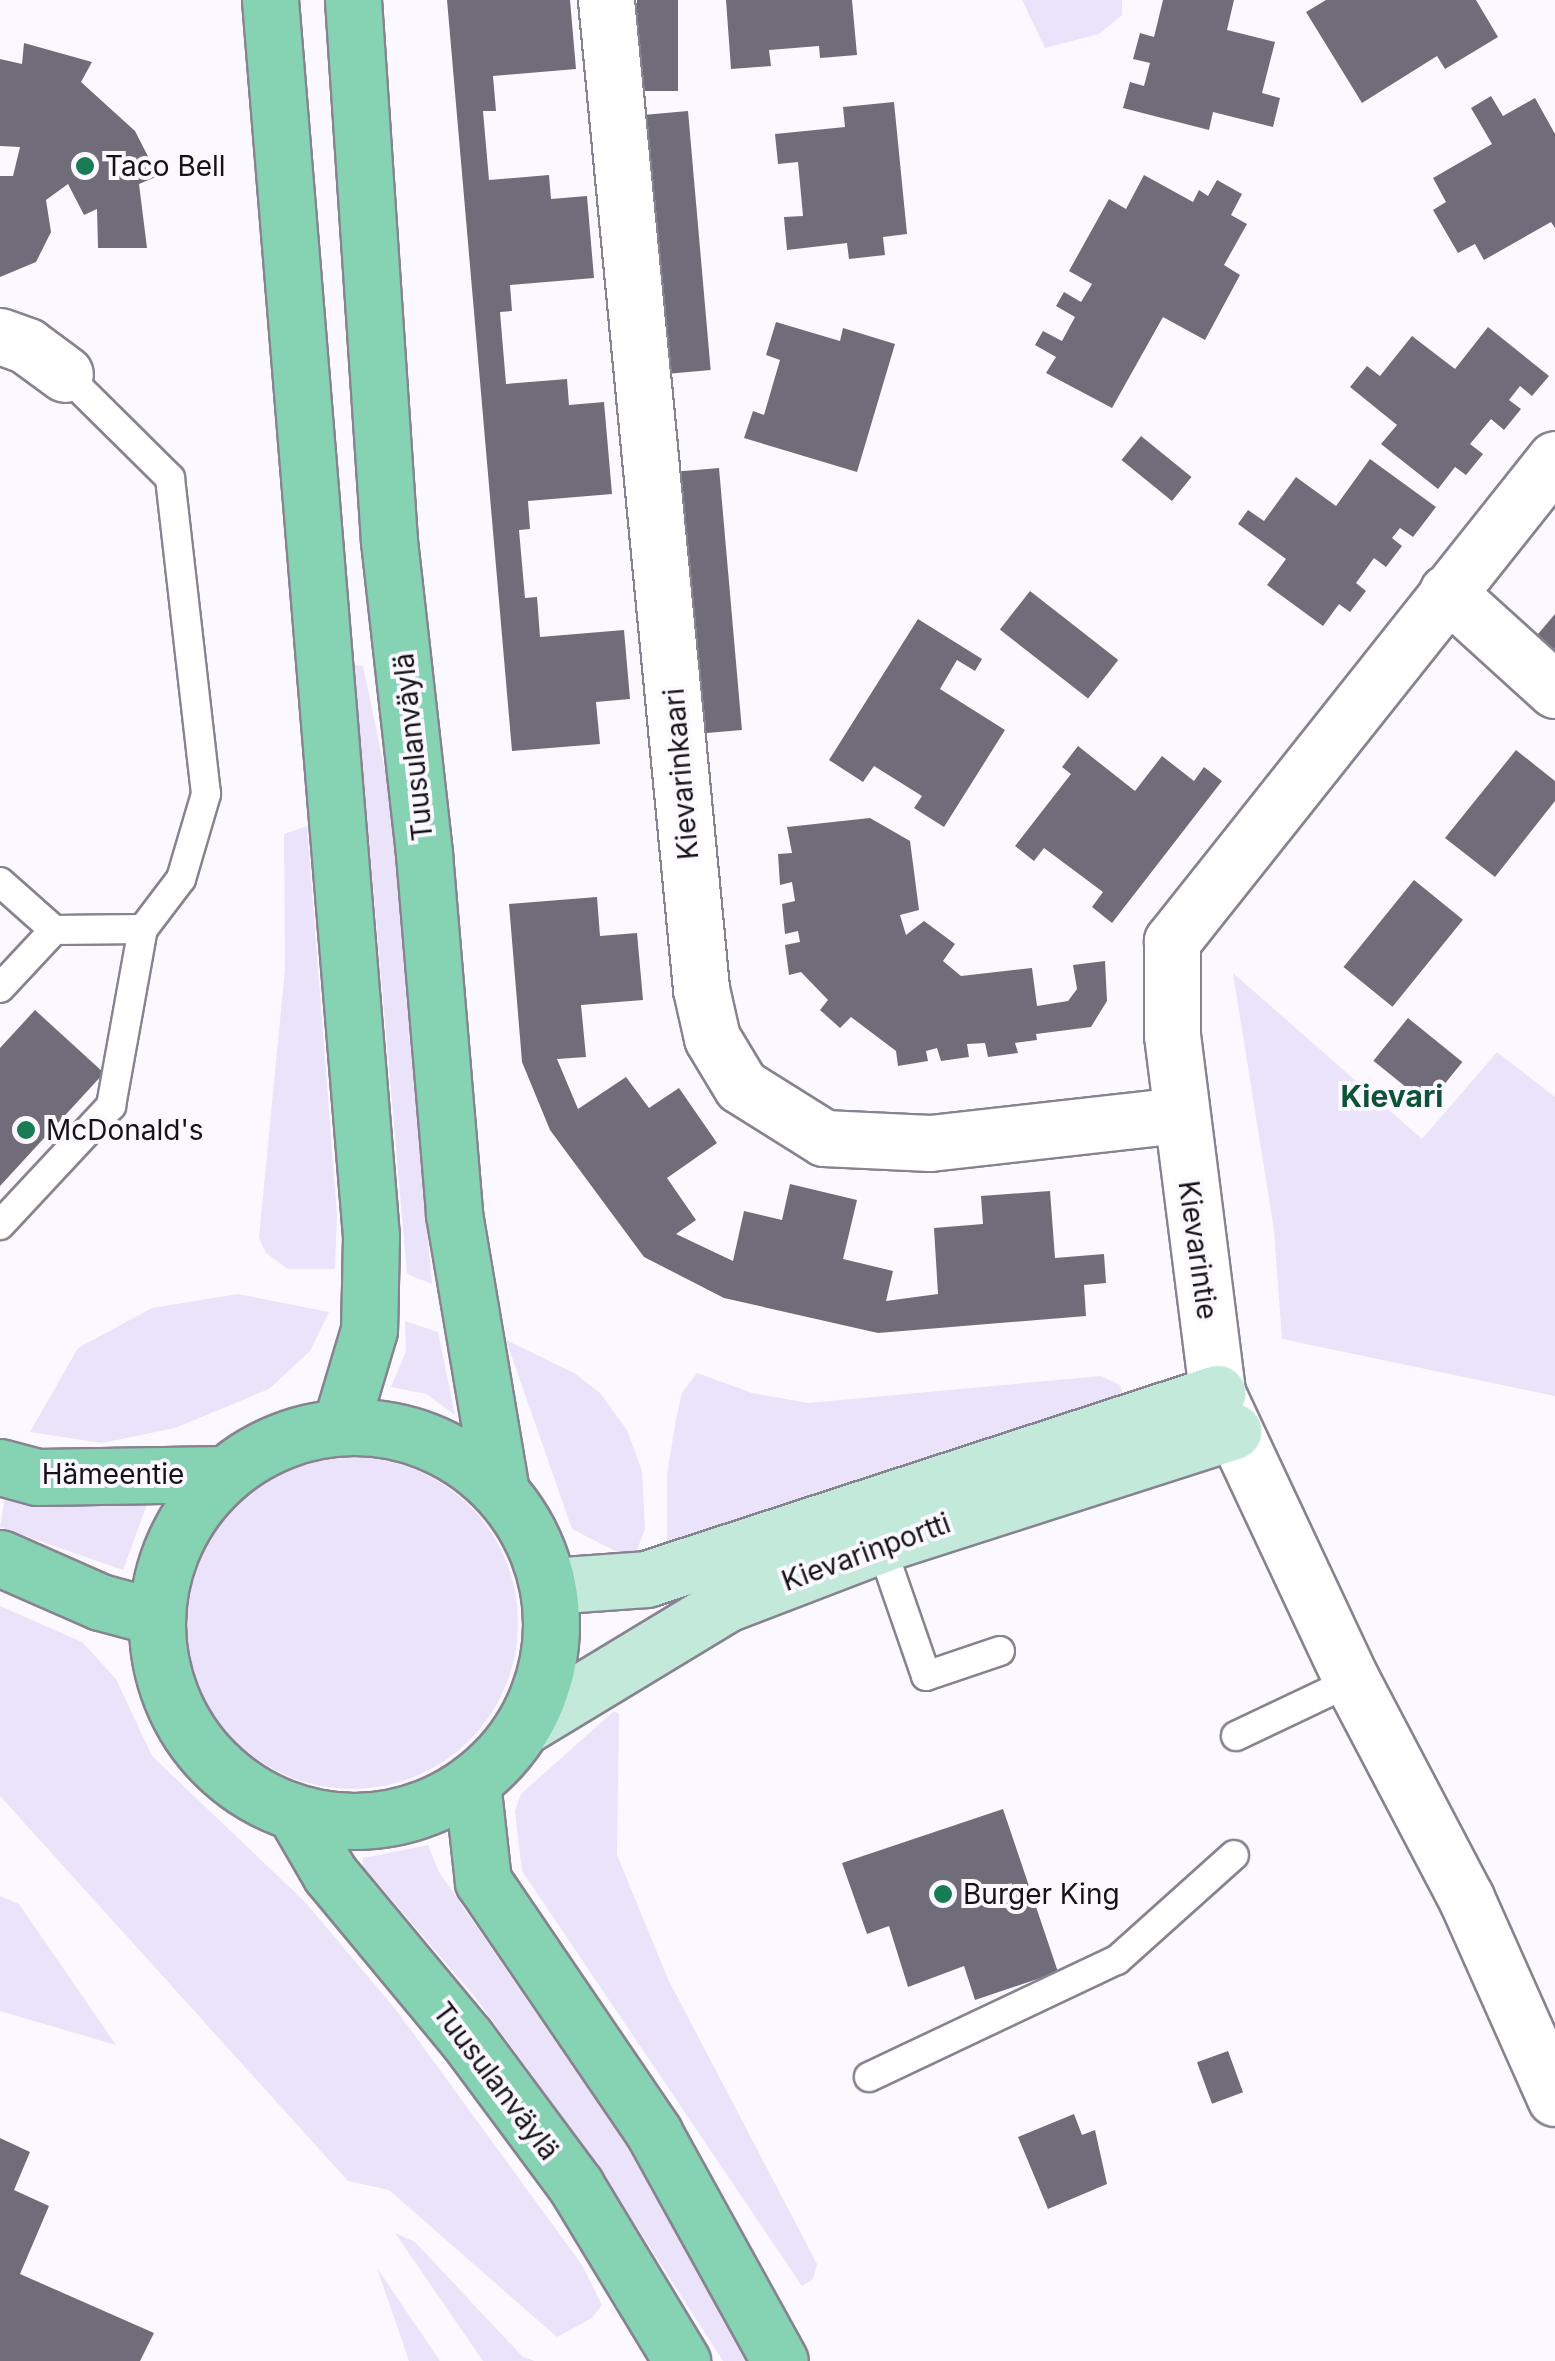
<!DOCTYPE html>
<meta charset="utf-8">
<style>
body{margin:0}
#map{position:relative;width:1555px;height:2361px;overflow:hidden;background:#fbf9ff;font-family:Inter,sans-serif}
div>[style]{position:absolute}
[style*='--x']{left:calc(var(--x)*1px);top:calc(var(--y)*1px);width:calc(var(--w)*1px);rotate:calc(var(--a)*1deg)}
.green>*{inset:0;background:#eae3f9}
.round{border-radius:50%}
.building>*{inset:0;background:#706c79;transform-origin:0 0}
.roads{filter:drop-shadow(2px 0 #878390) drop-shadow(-2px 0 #878390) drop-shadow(0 2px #878390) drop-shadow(0 -2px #878390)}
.lane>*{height:28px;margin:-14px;padding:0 14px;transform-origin:14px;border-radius:14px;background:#fff}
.street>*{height:55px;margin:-27.5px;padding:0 27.5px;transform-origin:27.5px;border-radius:27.5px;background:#fff}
.secondary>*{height:55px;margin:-27.5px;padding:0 27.5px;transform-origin:27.5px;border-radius:27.5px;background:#c2e9d9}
.primary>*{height:55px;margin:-27.5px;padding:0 27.5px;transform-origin:27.5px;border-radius:27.5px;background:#85d3b2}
.primary>.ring{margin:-27.5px;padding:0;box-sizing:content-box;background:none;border:55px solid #85d3b2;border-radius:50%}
.dots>*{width:28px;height:28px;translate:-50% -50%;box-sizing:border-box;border:5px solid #fbf9ff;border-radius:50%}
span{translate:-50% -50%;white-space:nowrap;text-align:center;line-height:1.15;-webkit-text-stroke:8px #fbf9ff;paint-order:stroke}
.poi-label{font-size:28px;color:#151318}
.left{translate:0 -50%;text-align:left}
.street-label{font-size:28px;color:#151318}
.neighbourhood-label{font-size:30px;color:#0e5237;font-weight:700}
</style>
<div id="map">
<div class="green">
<div style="clip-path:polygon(1022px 0,1122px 0,1122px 15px,1099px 34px,1045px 48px)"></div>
<div style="clip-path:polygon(354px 665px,363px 666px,389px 790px,432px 1284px,407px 1274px)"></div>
<div style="clip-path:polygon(307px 826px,337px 1215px,335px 1269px,288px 1269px,266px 1253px,259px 1238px,285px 969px,284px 834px)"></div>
<div style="clip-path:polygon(1233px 973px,1422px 1139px,1497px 1052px,1555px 1097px,1555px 1396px,1282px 1339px,1274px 1230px)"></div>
<div style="clip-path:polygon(238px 1294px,329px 1312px,310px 1351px,269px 1389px,175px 1428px,102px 1443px,30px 1432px,78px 1348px,152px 1308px)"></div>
<div style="clip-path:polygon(405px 1321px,438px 1332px,455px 1415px,426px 1394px,391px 1387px,406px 1351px)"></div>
<div style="clip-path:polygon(506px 1340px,574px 1373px,600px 1393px,627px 1430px,642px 1471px,645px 1529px,633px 1560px,572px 1529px)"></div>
<div style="clip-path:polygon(697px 1373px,752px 1393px,808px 1403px,1101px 1376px,1120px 1385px,1125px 1399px,667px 1551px,667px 1475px,676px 1419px,682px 1393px)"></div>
<div class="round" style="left:186px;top:1457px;width:332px;height:332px"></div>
<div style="clip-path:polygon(6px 1490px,150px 1496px,123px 1570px,0 1527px)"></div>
<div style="clip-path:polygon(0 1606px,82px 1642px,116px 1679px,152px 1756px,305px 1902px,397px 2011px,582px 2265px,602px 2305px,592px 2318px,557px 2337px,389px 2190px,348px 2181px,0 1796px)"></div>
<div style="clip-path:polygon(614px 1711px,619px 1714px,617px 1855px,668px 1979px,817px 2264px,813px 2279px,802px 2286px,522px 1871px,515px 1811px,521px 1794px)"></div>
<div style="clip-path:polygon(428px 1845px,439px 1872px,624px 2142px,751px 2361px,723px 2361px,592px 2157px,475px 1997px,363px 1866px,363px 1858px)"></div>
<div style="clip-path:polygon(0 1896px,19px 1904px,116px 2045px,0 2011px)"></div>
<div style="clip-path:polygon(395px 2233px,415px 2242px,523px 2357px,535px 2361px,483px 2361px)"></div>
<div style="clip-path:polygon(377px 2268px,440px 2361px,409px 2361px)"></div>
</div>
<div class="building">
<div style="clip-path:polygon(447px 0,570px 0,576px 69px,493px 76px,496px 111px,483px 111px,489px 180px,549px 175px,551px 199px,587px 196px,594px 278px,510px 285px,512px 311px,500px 312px,506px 384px,567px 379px,569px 405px,604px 402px,612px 494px,528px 501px,530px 529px,519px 530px,525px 598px,537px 597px,540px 637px,624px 630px,630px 699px,596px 702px,600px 744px,512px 751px)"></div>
<div style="left:637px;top:0;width:41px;height:91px"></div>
<div style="clip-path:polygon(726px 0,852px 0,857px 55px,820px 58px,819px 46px,769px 50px,771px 66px,731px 69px)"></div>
<div style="clip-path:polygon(1163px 0,1234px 0,1227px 30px,1275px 42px,1262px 93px,1280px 98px,1273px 127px,1213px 112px,1209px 130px,1123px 108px,1130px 82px,1144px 86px,1150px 63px,1133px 59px,1140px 33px,1154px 37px)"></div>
<div style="clip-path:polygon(1326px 0,1476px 0,1498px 37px,1445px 69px,1437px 56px,1362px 103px,1306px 12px)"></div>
<div style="clip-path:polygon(24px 43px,92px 62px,81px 82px,135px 131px,158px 176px,139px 184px,147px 248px,98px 248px,97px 209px,84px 215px,68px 184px,46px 200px,51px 232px,36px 262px,0 277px,0 176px,13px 176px,20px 147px,0 146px,0 59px,22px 64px)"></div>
<div style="clip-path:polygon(1491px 96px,1503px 116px,1535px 98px,1555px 134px,1555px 228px,1551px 222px,1484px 260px,1475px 244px,1458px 253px,1433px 210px,1446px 202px,1433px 178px,1492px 144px,1471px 108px)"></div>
<div style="clip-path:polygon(894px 102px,907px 234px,883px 237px,885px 255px,849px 259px,847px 243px,787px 250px,784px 217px,803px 216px,798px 162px,778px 164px,775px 134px,845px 127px,843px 107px)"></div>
<div style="left:688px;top:111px;width:260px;height:42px;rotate:85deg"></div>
<div style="clip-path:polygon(1144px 175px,1193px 202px,1199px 190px,1208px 196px,1217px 180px,1242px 194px,1231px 215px,1247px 224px,1224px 265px,1240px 275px,1205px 340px,1163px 317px,1112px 408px,1046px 373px,1056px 357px,1035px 345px,1043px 331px,1062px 341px,1075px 317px,1056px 306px,1064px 292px,1081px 302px,1092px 284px,1069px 271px,1109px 199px,1126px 209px)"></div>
<div style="clip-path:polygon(776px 322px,840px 341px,843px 328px,895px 344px,857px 472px,744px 438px,753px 411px,764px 415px,780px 360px,766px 355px)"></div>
<div style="clip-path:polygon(1488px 327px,1549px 376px,1532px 396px,1520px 386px,1509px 400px,1521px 409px,1504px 430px,1491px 419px,1470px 444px,1483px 454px,1466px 475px,1455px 467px,1438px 489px,1381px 444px,1397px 425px,1350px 387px,1367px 366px,1380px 376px,1412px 336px,1455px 369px)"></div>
<div style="left:1141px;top:436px;width:65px;height:31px;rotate:39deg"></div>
<div style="clip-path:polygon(1370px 459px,1436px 507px,1413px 537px,1400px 528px,1392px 538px,1402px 546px,1386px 567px,1374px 558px,1356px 583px,1366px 591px,1350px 612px,1339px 604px,1323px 626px,1267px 585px,1286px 559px,1238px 524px,1248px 510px,1264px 521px,1296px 477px,1336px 506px)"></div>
<div style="left:719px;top:468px;width:263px;height:41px;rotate:85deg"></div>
<div style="left:1030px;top:591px;width:112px;height:49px;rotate:38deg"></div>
<div style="clip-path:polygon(1555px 614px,1555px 670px,1527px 647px)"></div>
<div style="clip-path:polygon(918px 619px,982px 659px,975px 671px,957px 660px,940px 689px,1005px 730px,944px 827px,914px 808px,922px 796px,874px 766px,863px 782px,829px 760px)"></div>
<div style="clip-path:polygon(1078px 746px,1135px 791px,1162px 756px,1194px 781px,1204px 767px,1222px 781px,1112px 923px,1092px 907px,1103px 892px,1044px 848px,1034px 861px,1015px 846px,1071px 774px,1062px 767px)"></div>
<div style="clip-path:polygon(1516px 750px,1555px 781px,1555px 801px,1495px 877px,1445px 838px)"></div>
<div style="clip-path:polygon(870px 818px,910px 841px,919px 910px,900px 915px,906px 935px,924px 921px,955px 944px,943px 961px,961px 976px,1032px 968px,1037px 1006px,1068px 1001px,1077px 989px,1073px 965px,1105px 961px,1107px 1001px,1091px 1027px,1036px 1034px,1037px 1040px,1015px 1043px,1018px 1053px,988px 1057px,985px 1043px,967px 1044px,969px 1057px,941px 1061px,937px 1048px,926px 1051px,928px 1061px,898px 1066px,896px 1051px,851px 1017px,840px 1028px,820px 1010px,828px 1000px,801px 972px,789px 975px,785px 945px,800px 942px,798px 931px,785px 934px,782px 904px,795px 901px,792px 882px,780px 885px,778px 854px,792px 853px,787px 827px)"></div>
<div style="left:1414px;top:880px;width:63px;height:112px;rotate:39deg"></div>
<div style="clip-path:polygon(597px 897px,600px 936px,637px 933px,643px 1000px,581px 1005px,586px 1057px,557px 1059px,578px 1109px,626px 1077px,649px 1108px,679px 1088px,717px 1143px,667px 1178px,696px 1220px,676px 1234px,733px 1261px,744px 1211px,782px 1220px,790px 1184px,857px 1200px,843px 1259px,893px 1271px,886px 1301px,938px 1294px,934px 1228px,983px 1224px,981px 1196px,1050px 1191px,1055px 1258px,1104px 1254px,1106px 1283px,1084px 1285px,1086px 1316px,878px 1333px,724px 1298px,644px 1257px,550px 1130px,522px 1062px,509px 904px)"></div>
<div style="clip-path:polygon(35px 1010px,104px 1073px,0 1186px,0 1048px)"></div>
<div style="left:1408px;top:1018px;width:70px;height:55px;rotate:39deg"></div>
<div style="clip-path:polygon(1003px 1809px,1058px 1972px,975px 2000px,964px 1966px,908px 1987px,889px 1926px,867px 1934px,842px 1863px)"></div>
<div style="left:1228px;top:2051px;width:44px;height:33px;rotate:70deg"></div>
<div style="clip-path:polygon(1074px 2114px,1082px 2135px,1095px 2130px,1107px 2184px,1048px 2209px,1018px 2137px)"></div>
<div style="clip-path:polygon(0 2138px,30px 2152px,14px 2190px,49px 2206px,20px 2274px,154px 2333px,140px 2361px,0 2361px)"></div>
</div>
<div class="roads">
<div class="lane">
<div style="--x:0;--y:882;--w:72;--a:41.6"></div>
<div style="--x:54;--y:930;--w:89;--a:-0.6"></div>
<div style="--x:143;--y:929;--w:63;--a:-52.8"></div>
<div style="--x:181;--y:879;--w:89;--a:-73.6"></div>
<div style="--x:206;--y:794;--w:318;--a:-96.5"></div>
<div style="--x:170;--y:478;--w:148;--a:-135.3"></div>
<div style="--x:0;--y:988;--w:79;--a:-47"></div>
<div style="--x:0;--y:1225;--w:163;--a:-47"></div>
<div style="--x:111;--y:1106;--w:180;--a:-79.8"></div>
<div style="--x:878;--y:1537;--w:147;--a:70.9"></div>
<div style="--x:926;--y:1676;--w:78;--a:-18.7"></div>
<div style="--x:1236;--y:1736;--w:128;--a:-25.4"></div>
<div style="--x:869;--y:2077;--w:274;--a:-25.3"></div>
<div style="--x:1117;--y:1960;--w:157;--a:-41.9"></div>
</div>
<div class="street">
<div style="--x:606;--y:0;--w:994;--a:84.51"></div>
<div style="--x:701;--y:989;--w:50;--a:77.3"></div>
<div style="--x:712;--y:1038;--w:56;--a:58.9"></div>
<div style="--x:741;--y:1086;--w:98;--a:32.1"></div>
<div style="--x:824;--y:1138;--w:106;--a:2.7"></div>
<div style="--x:930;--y:1143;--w:251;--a:-6.4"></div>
<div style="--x:0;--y:336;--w:29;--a:20"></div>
<div style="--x:27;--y:346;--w:47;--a:36.4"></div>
<div style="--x:1555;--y:459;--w:616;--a:128.47"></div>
<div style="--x:1172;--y:941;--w:94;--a:90"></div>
<div style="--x:1172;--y:1035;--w:361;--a:82.8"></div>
<div style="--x:1217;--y:1393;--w:318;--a:64.9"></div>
<div style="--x:1352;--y:1681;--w:245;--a:62.3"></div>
<div style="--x:1466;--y:1898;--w:219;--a:66"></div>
<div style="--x:1447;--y:592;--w:146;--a:42.2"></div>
</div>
<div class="secondary">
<div style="--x:549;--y:1586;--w:97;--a:-4.1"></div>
<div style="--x:646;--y:1579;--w:601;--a:-18.04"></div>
<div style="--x:523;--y:1727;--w:237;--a:-31.2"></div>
<div style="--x:726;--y:1604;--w:167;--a:-21"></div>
<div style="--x:882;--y:1544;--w:369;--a:-17.8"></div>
</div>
<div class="primary">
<div style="--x:270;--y:0;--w:1241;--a:85.33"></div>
<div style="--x:371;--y:1237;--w:93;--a:91.2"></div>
<div style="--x:369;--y:1330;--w:101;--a:106.6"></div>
<div style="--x:353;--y:0;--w:542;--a:86.19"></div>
<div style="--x:389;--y:541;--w:315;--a:83.6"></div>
<div style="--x:424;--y:854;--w:361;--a:85.2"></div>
<div style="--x:454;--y:1214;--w:281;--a:80.4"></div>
<div class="ring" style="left:157px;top:1427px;width:339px;height:339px"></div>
<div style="--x:0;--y:1467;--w:38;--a:15"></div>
<div style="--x:37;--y:1477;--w:189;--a:-0.9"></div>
<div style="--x:0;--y:1558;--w:109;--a:23.7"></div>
<div style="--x:100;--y:1602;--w:58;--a:15"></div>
<div style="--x:472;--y:1782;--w:100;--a:83.7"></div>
<div style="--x:483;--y:1881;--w:305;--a:55.8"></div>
<div style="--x:654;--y:2133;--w:260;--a:61.1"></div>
<div style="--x:294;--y:1812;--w:72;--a:59.9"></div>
<div style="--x:330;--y:1874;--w:214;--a:50.3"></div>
<div style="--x:467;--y:2039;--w:183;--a:53.4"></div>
<div style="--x:576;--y:2186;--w:205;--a:58.8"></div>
</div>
</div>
<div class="dots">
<div style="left:85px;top:166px;background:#187c54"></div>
<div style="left:26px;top:1130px;background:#187c54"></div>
<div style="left:943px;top:1894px;background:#187c54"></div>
</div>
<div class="poi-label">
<span class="left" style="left:105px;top:166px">Taco Bell</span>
<span class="left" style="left:46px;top:1130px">McDonald's</span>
<span class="left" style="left:963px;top:1894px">Burger King</span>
</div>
<div class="street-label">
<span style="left:413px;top:747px;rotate:-96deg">Tuusulanväylä</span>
<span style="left:681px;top:774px;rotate:-95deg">Kievarinkaari</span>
<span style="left:1198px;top:1250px;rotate:82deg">Kievarintie</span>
<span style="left:113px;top:1474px">Hämeentie</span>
<span style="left:866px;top:1552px;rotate:-20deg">Kievarinportti</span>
<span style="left:496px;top:2081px;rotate:53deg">Tuusulanväylä</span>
</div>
<div class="neighbourhood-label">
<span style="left:1392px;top:1096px">Kievari</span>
</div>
</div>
